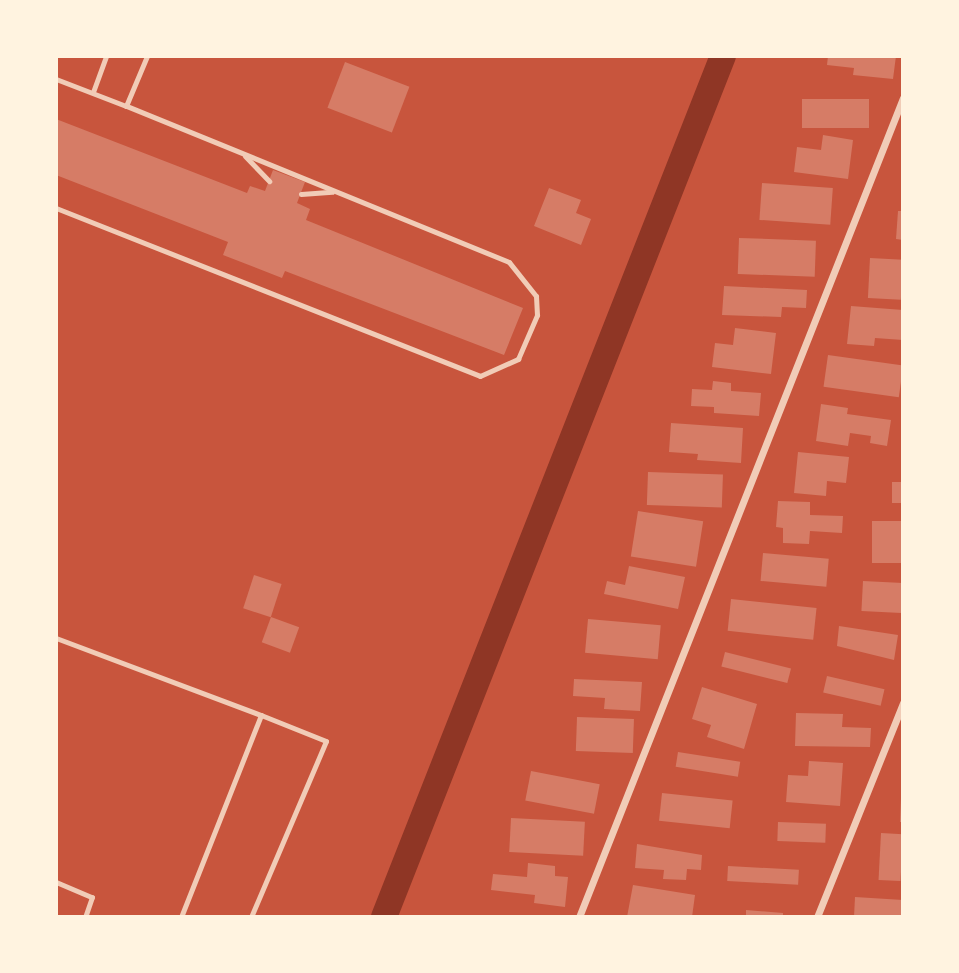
<!DOCTYPE html>
<style>
body{margin:0}
#map{position:relative;width:959px;height:973px;overflow:hidden;background:#c8553d;font-family:"Zilla Slab",serif}
div>[style]{position:absolute}
[style*='--x']{left:calc(var(--x)*1px);top:calc(var(--y)*1px);width:calc(var(--w)*1px);rotate:calc(var(--a)*1deg)}
.canal>*{height:26px;margin:-13px;padding:0 13px;transform-origin:13px;border-radius:13px;background:#8f3625}
.building>*{inset:0;background:#d67c66;transform-origin:0 0}
.service>*{height:5px;margin:-2.5px;padding:0 2.5px;transform-origin:2.5px;border-radius:2.5px;background:#f1ccb7}
.minor>*{height:7px;margin:-3.5px;padding:0 3.5px;transform-origin:3.5px;border-radius:3.5px;background:#f1ccb7}
span{translate:-50% -50%;white-space:nowrap;text-align:center;line-height:1.15;-webkit-text-stroke:7px #fff3e0;paint-order:stroke}
.frame{position:absolute;inset:0;border:58px solid #fff3e0;pointer-events:none}
</style>
<div id="map">
<div class="canal">
<div style="--x:384;--y:917;--w:925;--a:-68.51"></div>
</div>
<div class="building">
<div style="clip-path:polygon(828px 56px,896px 56px,893px 79px,853px 75px,854px 68px,827px 65px)"></div>
<div style="left:345px;top:62px;width:69px;height:49px;rotate:21deg"></div>
<div style="left:869px;top:99px;width:29px;height:67px;rotate:90deg"></div>
<div style="clip-path:polygon(56px 119px,247px 193px,250px 186px,265px 191px,273px 170px,305px 182px,297px 203px,310px 209px,306px 220px,523px 308px,504px 355px,285px 271px,282px 278px,223px 255px,228px 242px,56px 175px)"></div>
<div style="clip-path:polygon(823px 135px,853px 140px,848px 179px,794px 172px,797px 147px,821px 150px)"></div>
<div style="left:762px;top:183px;width:71px;height:37px;rotate:4deg"></div>
<div style="clip-path:polygon(549px 188px,581px 200px,576px 213px,591px 219px,581px 245px,534px 226px)"></div>
<div style="clip-path:polygon(898px 211px,903px 211px,903px 240px,896px 239px)"></div>
<div style="left:739px;top:238px;width:77px;height:36px;rotate:2deg"></div>
<div style="left:870px;top:258px;width:33px;height:40px;rotate:3deg"></div>
<div style="clip-path:polygon(724px 286px,807px 290px,806px 308px,782px 307px,781px 317px,722px 315px)"></div>
<div style="clip-path:polygon(851px 306px,903px 310px,903px 340px,875px 338px,874px 346px,847px 344px)"></div>
<div style="clip-path:polygon(735px 328px,776px 333px,771px 374px,712px 367px,715px 343px,733px 345px)"></div>
<div style="left:828px;top:355px;width:76px;height:32px;rotate:8deg"></div>
<div style="clip-path:polygon(713px 381px,731px 383px,731px 391px,761px 393px,759px 416px,714px 413px,714px 407px,691px 406px,692px 389px,712px 390px)"></div>
<div style="clip-path:polygon(821px 404px,848px 408px,847px 414px,891px 420px,887px 446px,870px 443px,871px 436px,850px 433px,848px 446px,816px 441px)"></div>
<div style="clip-path:polygon(671px 423px,743px 428px,741px 463px,697px 460px,698px 454px,669px 452px)"></div>
<div style="clip-path:polygon(798px 452px,849px 457px,846px 483px,827px 481px,826px 496px,794px 493px)"></div>
<div style="left:648px;top:472px;width:75px;height:33px;rotate:2deg"></div>
<div style="left:892px;top:482px;width:11px;height:21px"></div>
<div style="clip-path:polygon(778px 501px,810px 502px,810px 515px,843px 516px,842px 533px,810px 531px,809px 544px,783px 543px,783px 528px,776px 527px)"></div>
<div style="left:638px;top:511px;width:66px;height:46px;rotate:9deg"></div>
<div style="left:903px;top:521px;width:42px;height:31px;rotate:90deg"></div>
<div style="left:763px;top:553px;width:66px;height:28px;rotate:5deg"></div>
<div style="clip-path:polygon(629px 566px,685px 577px,678px 609px,604px 594px,607px 581px,625px 585px)"></div>
<div style="left:254px;top:575px;width:29px;height:35px;rotate:18deg"></div>
<div style="left:863px;top:581px;width:40px;height:30px;rotate:3deg"></div>
<div style="left:731px;top:599px;width:86px;height:32px;rotate:6deg"></div>
<div style="left:271px;top:617px;width:30px;height:27px;rotate:20deg"></div>
<div style="left:588px;top:619px;width:73px;height:34px;rotate:5deg"></div>
<div style="clip-path:polygon(839px 626px,898px 635px,894px 660px,837px 646px)"></div>
<div style="left:725px;top:652px;width:68px;height:15px;rotate:14deg"></div>
<div style="left:827px;top:676px;width:59px;height:17px;rotate:13deg"></div>
<div style="clip-path:polygon(574px 679px,642px 682px,640px 711px,604px 709px,605px 698px,573px 696px)"></div>
<div style="clip-path:polygon(702px 687px,757px 704px,744px 749px,707px 737px,711px 725px,692px 719px)"></div>
<div style="clip-path:polygon(796px 713px,843px 714px,842px 727px,871px 728px,870px 747px,795px 746px)"></div>
<div style="left:577px;top:717px;width:57px;height:34px;rotate:2deg"></div>
<div style="left:678px;top:752px;width:63px;height:15px;rotate:9deg"></div>
<div style="clip-path:polygon(809px 761px,843px 763px,840px 806px,786px 802px,788px 775px,808px 776px)"></div>
<div style="left:531px;top:771px;width:70px;height:30px;rotate:11deg"></div>
<div style="left:662px;top:793px;width:71px;height:28px;rotate:6deg"></div>
<div style="clip-path:polygon(901px 798px,903px 798px,903px 822px,900px 822px)"></div>
<div style="left:511px;top:818px;width:74px;height:34px;rotate:3deg"></div>
<div style="left:778px;top:822px;width:48px;height:19px;rotate:2deg"></div>
<div style="left:881px;top:833px;width:22px;height:47px;rotate:3deg"></div>
<div style="clip-path:polygon(637px 844px,702px 855px,701px 870px,687px 869px,686px 880px,663px 879px,664px 870px,635px 868px)"></div>
<div style="clip-path:polygon(528px 863px,555px 866px,555px 876px,568px 877px,565px 907px,534px 903px,535px 895px,491px 890px,493px 874px,527px 877px)"></div>
<div style="left:728px;top:866px;width:71px;height:15px;rotate:3deg"></div>
<div style="clip-path:polygon(633px 885px,695px 895px,692px 917px,627px 917px)"></div>
<div style="clip-path:polygon(855px 897px,903px 900px,903px 917px,854px 917px)"></div>
<div style="clip-path:polygon(746px 910px,783px 913px,783px 917px,746px 917px)"></div>
</div>
<div class="service">
<div style="--x:56;--y:79;--w:75;--a:21.1"></div>
<div style="--x:126;--y:106;--w:54;--a:-67.2"></div>
<div style="--x:93;--y:92;--w:38;--a:-70"></div>
<div style="--x:245;--y:156;--w:35;--a:46"></div>
<div style="--x:301;--y:194;--w:31;--a:-4"></div>
<div style="--x:56;--y:208;--w:456;--a:21.6"></div>
<div style="--x:480;--y:376;--w:42;--a:-24.1"></div>
<div style="--x:518;--y:359;--w:48;--a:-66.6"></div>
<div style="--x:537;--y:315;--w:19;--a:-93"></div>
<div style="--x:536;--y:296;--w:43;--a:-128.5"></div>
<div style="--x:509;--y:262;--w:414;--a:-157.8"></div>
<div style="--x:56;--y:638;--w:219;--a:20.6"></div>
<div style="--x:261;--y:715;--w:217;--a:111.6"></div>
<div style="--x:56;--y:882;--w:39;--a:23"></div>
<div style="--x:92;--y:897;--w:21;--a:109"></div>
<div style="--x:251;--y:917;--w:191;--a:-66.9"></div>
<div style="--x:326;--y:741;--w:70;--a:-158.2"></div>
</div>
<div class="minor">
<div style="--x:579;--y:917;--w:881;--a:-68.42"></div>
<div style="--x:817;--y:917;--w:231;--a:-68.1"></div>
</div>
<div class="frame"></div>
</div>
